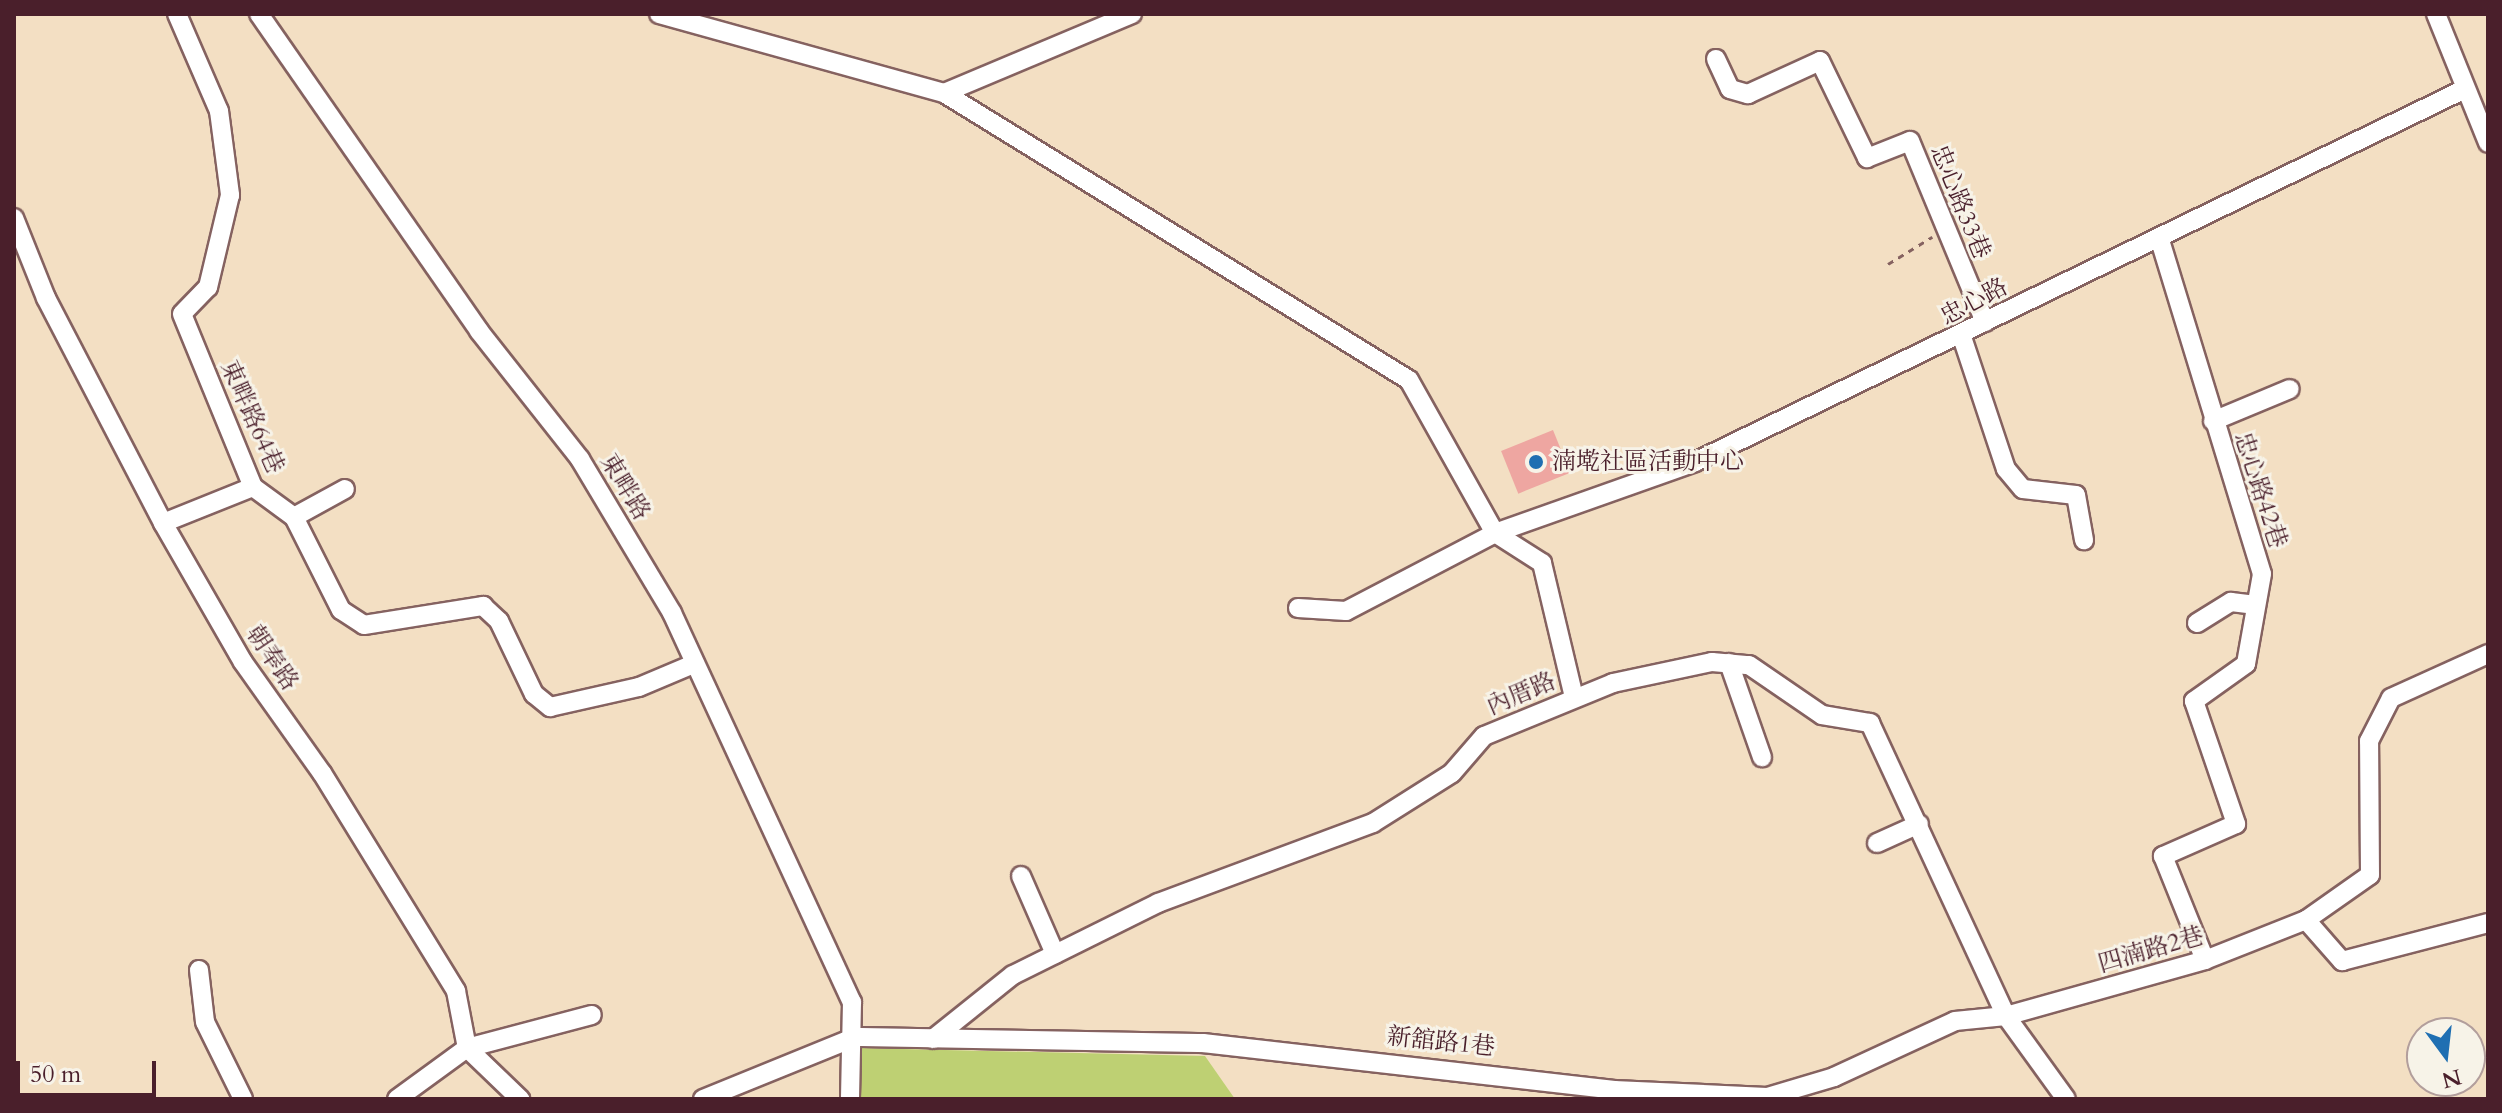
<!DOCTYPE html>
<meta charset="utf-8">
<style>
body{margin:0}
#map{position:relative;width:2502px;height:1113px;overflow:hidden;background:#f3dfc3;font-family:Cardo,"Noto Serif TC",serif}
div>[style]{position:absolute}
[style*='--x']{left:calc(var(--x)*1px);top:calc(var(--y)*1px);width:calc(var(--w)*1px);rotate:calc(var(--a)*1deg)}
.green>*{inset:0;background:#bed073}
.building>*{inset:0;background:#eea6a1;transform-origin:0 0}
.path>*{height:3px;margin-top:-1.5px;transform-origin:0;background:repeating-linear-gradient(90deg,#856260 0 6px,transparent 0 12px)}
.roads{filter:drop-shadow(2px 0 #856260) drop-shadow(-2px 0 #856260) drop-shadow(0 2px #856260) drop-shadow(0 -2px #856260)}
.minor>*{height:18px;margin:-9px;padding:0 9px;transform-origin:9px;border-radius:9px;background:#fff}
.dots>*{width:22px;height:22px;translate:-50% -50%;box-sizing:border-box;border:4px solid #f7f3e8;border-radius:50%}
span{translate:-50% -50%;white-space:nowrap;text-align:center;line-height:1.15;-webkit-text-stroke:6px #f7f3e8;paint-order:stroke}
.street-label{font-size:24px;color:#4a1f2b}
.poi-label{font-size:24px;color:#4a1f2b}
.left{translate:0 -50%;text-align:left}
.frame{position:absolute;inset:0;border:16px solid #4a1f2b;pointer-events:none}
.north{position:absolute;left:2406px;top:1017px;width:80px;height:80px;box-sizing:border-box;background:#f7f3e8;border:2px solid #b29e9c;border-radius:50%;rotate:165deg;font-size:22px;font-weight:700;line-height:32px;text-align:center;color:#4a1f2b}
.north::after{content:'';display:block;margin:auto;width:28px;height:36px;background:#1f6fb2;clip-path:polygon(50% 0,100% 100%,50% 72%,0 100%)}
.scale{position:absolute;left:16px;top:1061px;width:140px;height:36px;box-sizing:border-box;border:4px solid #4a1f2b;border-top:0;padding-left:10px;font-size:24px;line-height:28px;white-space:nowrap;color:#4a1f2b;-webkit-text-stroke:6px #f7f3e8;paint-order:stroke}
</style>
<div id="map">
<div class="green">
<div style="clip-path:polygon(862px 1048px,1205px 1056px,1235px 1099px,859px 1099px)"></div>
</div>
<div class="building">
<div style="left:1553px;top:430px;width:46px;height:56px;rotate:68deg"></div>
</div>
<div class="path">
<div style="--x:1888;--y:264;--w:52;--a:-31.5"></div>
</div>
<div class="roads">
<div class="minor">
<div style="--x:177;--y:14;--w:106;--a:66.6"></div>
<div style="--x:219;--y:111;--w:85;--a:82.5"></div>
<div style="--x:230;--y:195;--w:95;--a:103.4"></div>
<div style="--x:208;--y:287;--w:37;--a:134"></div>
<div style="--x:182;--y:314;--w:187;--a:67.7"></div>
<div style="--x:253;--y:487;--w:51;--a:36.2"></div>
<div style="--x:294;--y:517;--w:104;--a:63.2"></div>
<div style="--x:341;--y:610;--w:27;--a:33"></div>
<div style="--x:364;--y:625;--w:121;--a:-9.1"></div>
<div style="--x:483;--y:606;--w:22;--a:43"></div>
<div style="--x:499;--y:621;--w:81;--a:64.4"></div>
<div style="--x:534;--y:694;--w:21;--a:39"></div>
<div style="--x:550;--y:707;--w:91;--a:-12.7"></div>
<div style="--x:639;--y:687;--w:56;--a:-22.9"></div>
<div style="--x:259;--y:14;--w:386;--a:55.2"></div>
<div style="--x:479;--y:331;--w:163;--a:51.7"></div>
<div style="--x:580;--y:459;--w:179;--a:59.1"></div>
<div style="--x:672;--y:613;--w:429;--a:65.2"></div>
<div style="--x:852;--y:1002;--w:97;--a:91.2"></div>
<div style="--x:659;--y:14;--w:296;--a:15.5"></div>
<div style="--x:944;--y:93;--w:546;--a:31.68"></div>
<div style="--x:1409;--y:380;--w:176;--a:60.7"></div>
<div style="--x:1495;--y:533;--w:56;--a:32.6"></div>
<div style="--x:1542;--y:563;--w:138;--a:76.6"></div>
<div style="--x:2436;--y:14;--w:139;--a:68"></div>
<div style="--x:1716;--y:59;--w:33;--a:65"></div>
<div style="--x:1730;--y:89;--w:19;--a:16"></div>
<div style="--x:1748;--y:94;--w:79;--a:-24.6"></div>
<div style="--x:1820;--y:61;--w:108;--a:64.1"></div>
<div style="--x:1867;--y:158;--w:46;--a:-21.6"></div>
<div style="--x:1910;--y:141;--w:196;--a:67.5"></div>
<div style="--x:944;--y:93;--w:204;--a:-22.8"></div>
<div style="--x:14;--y:218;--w:86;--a:68.2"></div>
<div style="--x:46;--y:298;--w:254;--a:62.5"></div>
<div style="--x:163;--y:523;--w:160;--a:60.1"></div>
<div style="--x:243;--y:662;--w:136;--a:54.6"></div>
<div style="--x:322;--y:773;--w:256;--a:58.4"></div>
<div style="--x:456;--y:991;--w:58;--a:79.1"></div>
<div style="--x:467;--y:1048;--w:74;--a:43.9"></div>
<div style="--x:2159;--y:237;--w:352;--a:73"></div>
<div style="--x:2262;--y:574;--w:91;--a:100.1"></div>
<div style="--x:2246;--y:664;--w:64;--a:144.6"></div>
<div style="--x:2194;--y:701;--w:130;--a:71.1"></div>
<div style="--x:2236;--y:824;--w:80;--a:156.3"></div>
<div style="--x:2163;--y:856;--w:112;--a:68"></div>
<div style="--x:1962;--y:337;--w:139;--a:71.6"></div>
<div style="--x:2006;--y:469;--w:26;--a:50"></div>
<div style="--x:2023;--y:489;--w:53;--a:6.5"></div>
<div style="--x:2076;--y:495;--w:46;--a:79.9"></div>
<div style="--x:2213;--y:421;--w:83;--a:-22.6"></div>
<div style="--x:294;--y:517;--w:58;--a:-28.8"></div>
<div style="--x:163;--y:523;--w:97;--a:-21.8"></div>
<div style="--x:1298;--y:608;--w:48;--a:3.6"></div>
<div style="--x:1346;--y:611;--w:168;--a:-27.6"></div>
<div style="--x:1495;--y:533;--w:212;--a:-19.5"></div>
<div style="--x:1695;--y:462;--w:856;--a:-25.85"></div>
<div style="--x:2197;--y:623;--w:40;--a:-32"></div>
<div style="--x:2231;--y:602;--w:23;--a:7"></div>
<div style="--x:1729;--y:663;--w:100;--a:70.7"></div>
<div style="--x:1877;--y:843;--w:46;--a:-24.3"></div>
<div style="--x:1021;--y:876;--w:85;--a:66.4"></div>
<div style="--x:2306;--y:920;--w:55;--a:48.7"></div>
<div style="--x:2342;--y:961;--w:151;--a:-14.6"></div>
<div style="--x:199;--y:970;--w:52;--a:83.4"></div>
<div style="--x:205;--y:1022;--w:86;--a:63.7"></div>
<div style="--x:933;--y:1039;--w:102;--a:-38.7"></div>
<div style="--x:1013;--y:975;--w:162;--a:-26.4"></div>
<div style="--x:1158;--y:903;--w:229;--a:-20.4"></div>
<div style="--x:1373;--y:823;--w:93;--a:-32.3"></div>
<div style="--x:1452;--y:773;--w:49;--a:-49.1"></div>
<div style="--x:1484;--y:736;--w:139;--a:-22.3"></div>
<div style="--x:1613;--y:683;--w:101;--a:-12"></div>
<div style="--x:1712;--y:662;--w:37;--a:5"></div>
<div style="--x:1749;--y:665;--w:88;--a:34.4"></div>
<div style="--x:1822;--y:715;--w:49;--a:9.5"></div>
<div style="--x:1870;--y:723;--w:323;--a:65.1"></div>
<div style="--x:2006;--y:1016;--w:102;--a:54.1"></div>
<div style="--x:397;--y:1099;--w:87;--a:-36.1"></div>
<div style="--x:467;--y:1048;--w:129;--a:-14.8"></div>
<div style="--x:703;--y:1099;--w:165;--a:-22.1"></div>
<div style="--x:856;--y:1037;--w:347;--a:1"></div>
<div style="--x:1203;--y:1043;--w:414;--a:6.5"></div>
<div style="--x:1614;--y:1090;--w:153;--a:2.6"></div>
<div style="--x:1767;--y:1097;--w:70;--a:-16.6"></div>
<div style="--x:1834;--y:1077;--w:133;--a:-24.8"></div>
<div style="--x:1955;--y:1021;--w:51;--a:-5.6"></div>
<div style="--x:2006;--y:1016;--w:207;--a:-15.7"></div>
<div style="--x:2205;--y:960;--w:109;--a:-21.6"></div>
<div style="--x:2306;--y:920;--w:78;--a:-35.1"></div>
<div style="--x:2370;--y:875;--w:134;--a:-90.4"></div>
<div style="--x:2369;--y:741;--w:48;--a:-62.9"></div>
<div style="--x:2391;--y:698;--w:107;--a:-24.4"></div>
</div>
</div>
<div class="dots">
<div style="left:1536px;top:462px;background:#1f6fb2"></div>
</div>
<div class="street-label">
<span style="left:1960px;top:202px;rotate:68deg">忠心路33巷</span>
<span style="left:1974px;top:302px;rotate:-28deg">忠心路</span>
<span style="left:252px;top:417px;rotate:66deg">東畔路64巷</span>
<span style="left:625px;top:487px;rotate:59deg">東畔路</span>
<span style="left:2260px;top:490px;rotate:72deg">忠心路42巷</span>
<span style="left:272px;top:658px;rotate:56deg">朝奉路</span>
<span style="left:1521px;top:694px;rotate:-23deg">內厝路</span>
<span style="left:2151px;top:950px;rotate:-16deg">四湳路2巷</span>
<span style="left:1441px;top:1042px;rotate:6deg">新舘路1巷</span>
</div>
<div class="poi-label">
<span class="left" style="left:1552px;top:462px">湳墘社區活動中心</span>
</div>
<div class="frame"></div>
<div class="north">N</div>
<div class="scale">50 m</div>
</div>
